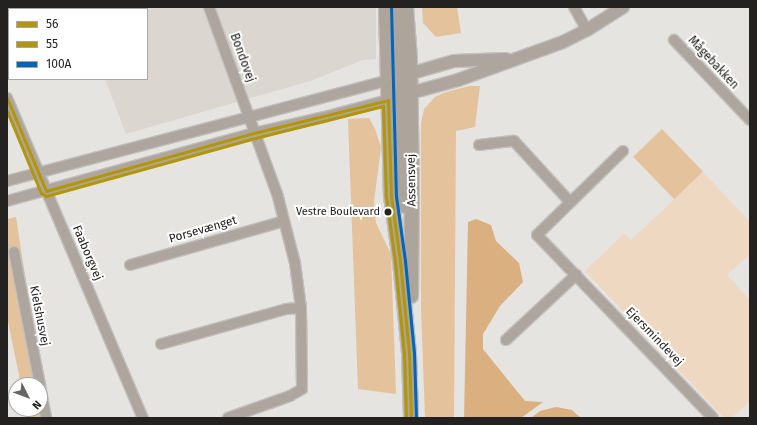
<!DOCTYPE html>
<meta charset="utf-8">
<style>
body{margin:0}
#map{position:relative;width:757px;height:425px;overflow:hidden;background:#e6e4e1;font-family:"Fira Sans",sans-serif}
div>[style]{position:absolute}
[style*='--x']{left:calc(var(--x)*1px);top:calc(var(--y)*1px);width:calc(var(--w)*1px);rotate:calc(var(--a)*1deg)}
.built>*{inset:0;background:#dbd6cf}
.green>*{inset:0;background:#efd8c1}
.forest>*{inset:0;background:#e4c29c;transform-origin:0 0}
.water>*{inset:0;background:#dab080}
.roads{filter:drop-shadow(1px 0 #c2c1bf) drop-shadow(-1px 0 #c2c1bf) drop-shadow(0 1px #c2c1bf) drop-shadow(0 -1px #c2c1bf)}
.minor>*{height:10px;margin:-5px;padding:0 5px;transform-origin:5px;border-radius:5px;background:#aea69e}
.tertiary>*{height:12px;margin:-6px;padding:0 6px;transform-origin:6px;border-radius:6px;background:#aea69e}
.secondary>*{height:14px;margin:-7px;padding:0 7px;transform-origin:7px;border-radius:7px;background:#ada59b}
.bus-1>*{height:3px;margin:-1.5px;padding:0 1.5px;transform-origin:1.5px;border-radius:1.5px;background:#b39605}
.bus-2>*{height:3px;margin:-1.5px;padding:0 1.5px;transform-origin:1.5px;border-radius:1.5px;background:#b39605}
.bus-3>*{height:3px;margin:-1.5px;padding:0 1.5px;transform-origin:1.5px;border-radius:1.5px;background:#0065bd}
.dots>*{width:11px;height:11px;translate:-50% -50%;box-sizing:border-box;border:2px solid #fff;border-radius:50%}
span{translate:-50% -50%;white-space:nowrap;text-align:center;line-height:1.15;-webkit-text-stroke:4px #fff;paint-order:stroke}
.bus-label{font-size:11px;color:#232220}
.right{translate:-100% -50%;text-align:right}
.street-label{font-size:12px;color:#232220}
.frame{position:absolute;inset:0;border:8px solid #232220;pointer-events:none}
.legend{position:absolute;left:8px;top:8px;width:140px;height:72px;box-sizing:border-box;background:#fff;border:1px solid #a7a7a6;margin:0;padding:5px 7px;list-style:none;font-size:12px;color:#232220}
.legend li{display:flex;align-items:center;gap:8px;height:20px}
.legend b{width:20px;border:1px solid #a7a7a6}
.north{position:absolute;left:8px;top:377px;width:40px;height:40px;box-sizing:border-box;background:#fff;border:1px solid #a7a7a6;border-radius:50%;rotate:132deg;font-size:11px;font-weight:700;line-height:16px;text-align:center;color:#232220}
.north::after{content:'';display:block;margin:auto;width:14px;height:18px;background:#676664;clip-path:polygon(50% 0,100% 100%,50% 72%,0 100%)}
</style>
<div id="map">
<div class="built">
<div style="clip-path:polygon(61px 7px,376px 7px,376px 59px,363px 60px,310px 81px,126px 134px,105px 79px,147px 79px,147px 9px,63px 9px)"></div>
</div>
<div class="green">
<div style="clip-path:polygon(703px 172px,750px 222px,750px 254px,727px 275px,750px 300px,750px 401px,732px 418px,724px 418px,585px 271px,624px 233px,631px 240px)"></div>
</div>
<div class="forest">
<div style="clip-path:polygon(422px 7px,457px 7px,461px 33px,436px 37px,423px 23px)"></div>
<div style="clip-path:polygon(470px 86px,480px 86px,475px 127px,456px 131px,454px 418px,425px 418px,421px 309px,421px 123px,424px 109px,435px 97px,446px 92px)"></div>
<div style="clip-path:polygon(369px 118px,375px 129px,381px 147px,374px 202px,376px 223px,391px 254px,396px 394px,358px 389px,348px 119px)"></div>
<div style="left:662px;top:129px;width:59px;height:40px;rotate:46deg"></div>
<div style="clip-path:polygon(16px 217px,47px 418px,28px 418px,26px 409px,40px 409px,40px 385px,21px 385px,7px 317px,7px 219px)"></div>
</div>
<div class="water">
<div style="clip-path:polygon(476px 219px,491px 225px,496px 241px,519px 263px,523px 282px,500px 306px,483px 334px,483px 349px,525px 401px,543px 402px,521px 418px,464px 418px,468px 222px)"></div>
<div style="clip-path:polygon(556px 407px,572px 410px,581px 418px,531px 418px,540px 411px)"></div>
</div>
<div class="roads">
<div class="minor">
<div style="--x:209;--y:7;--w:202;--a:70"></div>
<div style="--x:278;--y:197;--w:68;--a:75.6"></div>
<div style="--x:295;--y:263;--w:45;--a:82.4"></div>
<div style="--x:301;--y:308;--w:81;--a:89.3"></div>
<div style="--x:302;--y:389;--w:14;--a:150"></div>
<div style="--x:290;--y:396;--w:66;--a:160.5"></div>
<div style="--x:574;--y:7;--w:26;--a:61"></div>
<div style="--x:674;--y:40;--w:110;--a:46.5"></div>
<div style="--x:7;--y:98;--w:348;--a:67"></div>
<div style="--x:479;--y:145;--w:35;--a:-7"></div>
<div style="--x:514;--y:141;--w:83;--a:47.4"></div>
<div style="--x:623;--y:151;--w:120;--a:135.7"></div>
<div style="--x:537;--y:235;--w:254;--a:46.1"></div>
<div style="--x:7;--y:181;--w:394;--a:-14.8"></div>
<div style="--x:7;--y:201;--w:256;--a:-15.4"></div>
<div style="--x:254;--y:133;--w:72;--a:-12.9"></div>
<div style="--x:324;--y:117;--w:66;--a:-14.9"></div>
<div style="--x:14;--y:252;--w:136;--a:78.9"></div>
<div style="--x:130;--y:265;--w:160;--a:-15.9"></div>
<div style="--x:506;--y:340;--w:96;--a:-42.9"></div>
<div style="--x:161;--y:344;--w:130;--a:-15.6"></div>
<div style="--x:286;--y:309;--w:15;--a:-4"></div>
<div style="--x:40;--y:386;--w:33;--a:79"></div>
</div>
<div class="tertiary">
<div style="--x:402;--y:76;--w:54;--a:-16.1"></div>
<div style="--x:454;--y:61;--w:52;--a:-2.2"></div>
<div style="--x:403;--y:95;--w:57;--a:-15.3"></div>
<div style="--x:458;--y:80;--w:112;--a:-19.9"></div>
<div style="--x:563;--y:42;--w:27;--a:-27"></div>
<div style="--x:587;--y:30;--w:43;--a:-32.6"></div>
</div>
<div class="secondary">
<div style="--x:386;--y:7;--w:189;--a:88.5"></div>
<div style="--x:391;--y:196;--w:66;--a:82.1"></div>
<div style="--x:400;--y:261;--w:92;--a:84.4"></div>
<div style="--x:409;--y:353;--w:65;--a:88.2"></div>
<div style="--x:395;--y:7;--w:76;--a:87"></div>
<div style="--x:399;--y:83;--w:10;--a:53"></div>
<div style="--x:406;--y:7;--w:52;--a:85.6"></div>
<div style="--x:410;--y:59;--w:126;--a:89.1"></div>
<div style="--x:412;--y:185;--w:111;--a:90.5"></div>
<div style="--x:388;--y:80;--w:8;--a:30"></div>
<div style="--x:395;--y:84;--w:6;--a:59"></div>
<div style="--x:398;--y:89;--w:98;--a:87.7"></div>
<div style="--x:402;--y:187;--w:19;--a:81"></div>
</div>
</div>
<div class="bus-1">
<div style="--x:7;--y:98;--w:101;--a:67.2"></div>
<div style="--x:46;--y:191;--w:216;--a:-15.6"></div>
<div style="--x:254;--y:133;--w:138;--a:-13.8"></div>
<div style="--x:388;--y:100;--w:96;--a:88.2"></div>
<div style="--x:391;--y:196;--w:66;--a:82.1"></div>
<div style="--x:400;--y:261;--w:92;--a:84.4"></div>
<div style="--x:409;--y:353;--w:65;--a:88.2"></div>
</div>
<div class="bus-2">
<div style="--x:7;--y:111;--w:89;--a:67.5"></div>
<div style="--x:41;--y:193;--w:6;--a:31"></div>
<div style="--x:46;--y:196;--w:217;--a:-15.5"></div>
<div style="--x:255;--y:138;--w:132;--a:-14"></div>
<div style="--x:383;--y:106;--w:90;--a:88.1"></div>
<div style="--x:386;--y:196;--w:67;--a:82.2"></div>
<div style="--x:395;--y:262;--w:91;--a:84.4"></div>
<div style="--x:404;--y:353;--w:65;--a:88.2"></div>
</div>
<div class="bus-3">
<div style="--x:391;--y:7;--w:189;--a:88.5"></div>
<div style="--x:396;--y:196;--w:66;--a:82.1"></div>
<div style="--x:405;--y:261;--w:92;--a:84.4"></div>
<div style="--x:414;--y:353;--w:65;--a:88.2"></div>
</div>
<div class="dots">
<div style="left:388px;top:212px;background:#232220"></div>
</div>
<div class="bus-label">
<span class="right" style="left:380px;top:212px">Vestre Boulevard</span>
</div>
<div class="street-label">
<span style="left:242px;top:58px;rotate:70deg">Bondovej</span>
<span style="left:713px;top:63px;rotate:47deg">Mågebakken</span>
<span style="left:412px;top:180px;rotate:-91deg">Assensvej</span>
<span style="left:203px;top:230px;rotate:-16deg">Porsevænget</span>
<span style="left:87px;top:253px;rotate:67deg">Faaborgvej</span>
<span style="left:39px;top:316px;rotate:79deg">Kielshusvej</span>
<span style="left:654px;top:337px;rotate:46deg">Ejersmindevej</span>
</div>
<div class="frame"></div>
<ul class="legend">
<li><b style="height:5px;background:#b39605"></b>56</li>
<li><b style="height:5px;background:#b39605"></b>55</li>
<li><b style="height:5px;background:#0065bd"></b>100A</li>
</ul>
<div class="north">N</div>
</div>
